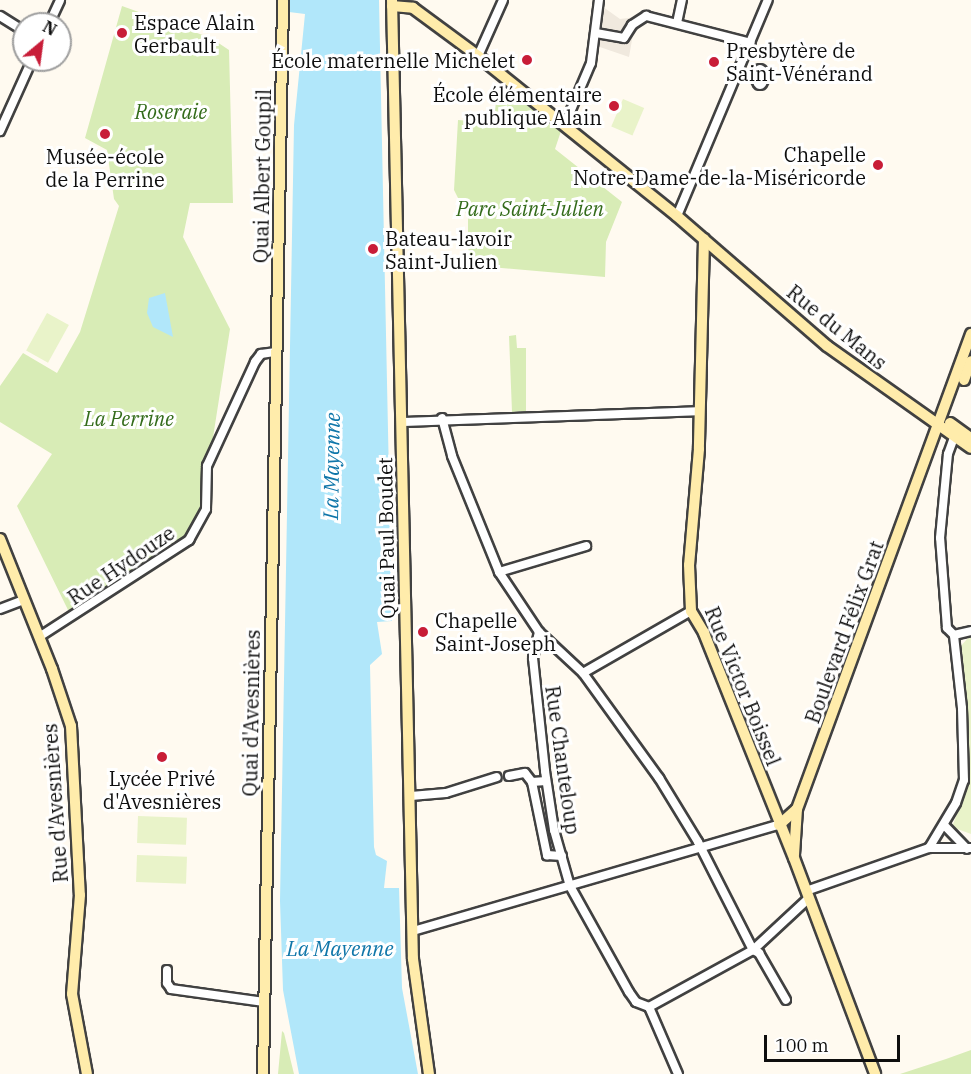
<!DOCTYPE html>
<meta charset="utf-8">
<style>
body{margin:0}
#map{position:relative;width:971px;height:1074px;overflow:hidden;background:#fffaf0;font-family:"IBM Plex Serif",serif}
div>[style]{position:absolute}
[style*='--x']{left:calc(var(--x)*1px);top:calc(var(--y)*1px);width:calc(var(--w)*1px);rotate:calc(var(--a)*1deg)}
.green>*{inset:0;background:#d8ecb6}
.pitch>*{inset:0;background:#e9f3c9;transform-origin:0 0}
.plaza>*{inset:0;background:#f0e9de}
.water>*{inset:0;background:#b1e7fa}
.roads{filter:drop-shadow(2px 0 #414141) drop-shadow(-2px 0 #414141) drop-shadow(0 2px #414141) drop-shadow(0 -2px #414141)}
.street>*{height:8px;margin:-4px;padding:0 4px;transform-origin:4px;border-radius:4px;background:#fff}
.street>.ring{margin:-4px;padding:0;box-sizing:content-box;background:none;border:8px solid #fff;border-radius:50%}
.secondary>*{height:10px;margin:-5px;padding:0 5px;transform-origin:5px;border-radius:5px;background:#ffecab}
.dots>*{width:16px;height:16px;translate:-50% -50%;box-sizing:border-box;border:3px solid #fff;border-radius:50%}
span{translate:-50% -50%;white-space:nowrap;text-align:center;line-height:1.15;-webkit-text-stroke:6px #fff;paint-order:stroke}
.poi-label{font-size:20px;color:#0e0e0e}
.left{translate:0 -50%;text-align:left}
.right{translate:-100% -50%;text-align:right}
.park-label{font-size:20px;color:#336b1a;font-style:italic}
.street-label{font-size:20px;color:#0e0e0e}
.water-label{font-size:21px;color:#0f76a9;font-style:italic}
.north{position:absolute;left:12px;top:12px;width:60px;height:60px;box-sizing:border-box;background:#fff;border:2px solid #9f9f9f;border-radius:50%;rotate:29deg;font-size:16px;font-weight:700;line-height:24px;text-align:center;color:#0e0e0e}
.north::after{content:'';display:block;margin:auto;width:21px;height:27px;background:#c81d38;clip-path:polygon(50% 0,100% 100%,50% 72%,0 100%)}
.scale{position:absolute;left:764px;top:1035px;width:136px;height:27px;box-sizing:border-box;border:3px solid #0e0e0e;border-top:0;padding-left:8px;font-size:18px;line-height:21px;white-space:nowrap;color:#0e0e0e;-webkit-text-stroke:4px #fff;paint-order:stroke}
</style>
<div id="map">
<div class="green">
<div style="clip-path:polygon(122px 6px,211px 38px,229px 50px,233px 203px,190px 203px,183px 237px,230px 329px,201px 514px,184px 539px,69px 612px,17px 506px,52px 454px,0 422px,0 386px,23px 353px,57px 373px,80px 332px,119px 206px,114px 199px,107px 150px,85px 138px)"></div>
<div style="clip-path:polygon(508px 91px,561px 131px,555px 149px,622px 202px,606px 242px,605px 277px,468px 265px,468px 218px,454px 190px,458px 120px,493px 123px,497px 96px)"></div>
<div style="clip-path:polygon(516px 335px,517px 348px,526px 348px,526px 411px,512px 412px,509px 336px)"></div>
<div style="clip-path:polygon(282px 1031px,284px 1033px,294px 1074px,278px 1074px)"></div>
<div style="clip-path:polygon(971px 1050px,971px 1074px,900px 1074px,946px 1059px)"></div>
</div>
<div class="pitch">
<div style="left:623px;top:99px;width:23px;height:30px;rotate:23deg"></div>
<div style="left:47px;top:313px;width:25px;height:43px;rotate:29deg"></div>
<div style="clip-path:polygon(968px 638px,971px 638px,971px 834px,952px 827px,970px 780px,960px 647px)"></div>
<div style="left:138px;top:816px;width:49px;height:27px;rotate:2deg"></div>
<div style="left:137px;top:855px;width:50px;height:27px;rotate:2deg"></div>
</div>
<div class="plaza">
<div style="clip-path:polygon(599px 4px,620px 19px,636px 17px,629px 57px,594px 45px)"></div>
</div>
<div class="water">
<div style="clip-path:polygon(289px 0,379px 0,392px 621px,377px 622px,382px 654px,370px 665px,374px 847px,376px 855px,387px 861px,384px 888px,399px 888px,402px 988px,418px 1074px,299px 1074px,283px 990px,280px 901px,294px 125px,305px 14px,289px 12px)"></div>
<div style="clip-path:polygon(165px 293px,173px 337px,153px 327px,147px 313px,149px 298px)"></div>
</div>
<div class="roads">
<div class="street">
<div style="--x:0;--y:16;--w:28;--a:32"></div>
<div style="--x:677;--y:23;--w:24;--a:-78"></div>
<div style="--x:49;--y:24;--w:26;--a:-65"></div>
<div style="--x:596;--y:33;--w:28;--a:10"></div>
<div style="--x:624;--y:38;--w:15;--a:-58"></div>
<div style="--x:632;--y:25;--w:17;--a:-33"></div>
<div style="--x:646;--y:16;--w:108;--a:14.4"></div>
<div style="--x:478;--y:56;--w:61;--a:-65.9"></div>
<div class="ring" style="left:755.5px;top:68.5px;width:-1px;height:-1px"></div>
<div style="--x:565;--y:124;--w:66;--a:-66.9"></div>
<div style="--x:591;--y:63;--w:64;--a:-82.8"></div>
<div style="--x:0;--y:131;--w:78;--a:-65.7"></div>
<div style="--x:677;--y:216;--w:234;--a:-67.2"></div>
<div style="--x:442;--y:418;--w:39;--a:75"></div>
<div style="--x:452;--y:456;--w:125;--a:67.9"></div>
<div style="--x:499;--y:572;--w:72;--a:56.3"></div>
<div style="--x:539;--y:632;--w:60;--a:43"></div>
<div style="--x:583;--y:673;--w:130;--a:54.1"></div>
<div style="--x:659;--y:778;--w:75;--a:58.6"></div>
<div style="--x:698;--y:842;--w:121;--a:63"></div>
<div style="--x:753;--y:950;--w:7;--a:27"></div>
<div style="--x:759;--y:953;--w:54;--a:60.1"></div>
<div style="--x:401;--y:422;--w:299;--a:-2.1"></div>
<div style="--x:499;--y:572;--w:91;--a:-16.6"></div>
<div style="--x:0;--y:609;--w:26;--a:-21"></div>
<div style="--x:539;--y:632;--w:27;--a:103"></div>
<div style="--x:533;--y:658;--w:114;--a:83.9"></div>
<div style="--x:545;--y:771;--w:60;--a:81.3"></div>
<div style="--x:554;--y:830;--w:58;--a:74.1"></div>
<div style="--x:570;--y:886;--w:121;--a:60.9"></div>
<div style="--x:629;--y:992;--w:12;--a:55"></div>
<div style="--x:636;--y:1002;--w:14;--a:21"></div>
<div style="--x:649;--y:1007;--w:73;--a:66.6"></div>
<div style="--x:954;--y:635;--w:17;--a:-13"></div>
<div style="--x:39;--y:637;--w:179;--a:-32.9"></div>
<div style="--x:189;--y:540;--w:35;--a:-61"></div>
<div style="--x:206;--y:509;--w:43;--a:-88.7"></div>
<div style="--x:207;--y:466;--w:115;--a:-65.2"></div>
<div style="--x:255;--y:362;--w:10;--a:-53"></div>
<div style="--x:261;--y:354;--w:15;--a:-8"></div>
<div style="--x:583;--y:673;--w:125;--a:-29.9"></div>
<div style="--x:509;--y:776;--w:16;--a:-11"></div>
<div style="--x:525;--y:773;--w:11;--a:52"></div>
<div style="--x:532;--y:782;--w:14;--a:-4"></div>
<div style="--x:532;--y:782;--w:75;--a:78.4"></div>
<div style="--x:547;--y:855;--w:15;--a:4"></div>
<div style="--x:411;--y:796;--w:35;--a:-5"></div>
<div style="--x:446;--y:793;--w:53;--a:-17.4"></div>
<div style="--x:944;--y:825;--w:33;--a:46"></div>
<div style="--x:929;--y:848;--w:52;--a:-59"></div>
<div style="--x:956;--y:803;--w:24;--a:-71"></div>
<div style="--x:964;--y:780;--w:72;--a:-91.6"></div>
<div style="--x:962;--y:708;--w:73;--a:-96.3"></div>
<div style="--x:954;--y:635;--w:10;--a:-135"></div>
<div style="--x:947;--y:628;--w:90;--a:-94.4"></div>
<div style="--x:940;--y:538;--w:84;--a:-84.6"></div>
<div style="--x:948;--y:454;--w:23;--a:-70"></div>
<div style="--x:806;--y:891;--w:130;--a:-19.3"></div>
<div style="--x:929;--y:848;--w:42;--a:0"></div>
<div style="--x:413;--y:931;--w:381;--a:-16.2"></div>
<div style="--x:167;--y:970;--w:13;--a:90"></div>
<div style="--x:167;--y:983;--w:7;--a:56"></div>
<div style="--x:171;--y:989;--w:94;--a:8"></div>
<div style="--x:649;--y:1007;--w:119;--a:-28.7"></div>
<div style="--x:753;--y:950;--w:76;--a:-42.9"></div>
</div>
<div class="secondary">
<div style="--x:392;--y:0;--w:959;--a:88.75"></div>
<div style="--x:413;--y:959;--w:116;--a:82.1"></div>
<div style="--x:392;--y:6;--w:21;--a:5"></div>
<div style="--x:413;--y:8;--w:81;--a:36.4"></div>
<div style="--x:478;--y:56;--w:255;--a:38.8"></div>
<div style="--x:677;--y:216;--w:198;--a:40.9"></div>
<div style="--x:827;--y:346;--w:176;--a:35.3"></div>
<div style="--x:704;--y:239;--w:210;--a:91.4"></div>
<div style="--x:699;--y:449;--w:116;--a:94.9"></div>
<div style="--x:689;--y:565;--w:46;--a:87.5"></div>
<div style="--x:691;--y:611;--w:26;--a:59"></div>
<div style="--x:704;--y:633;--w:242;--a:68.2"></div>
<div style="--x:794;--y:858;--w:231;--a:69.4"></div>
<div style="--x:964;--y:380;--w:20;--a:-70"></div>
<div style="--x:950;--y:423;--w:26;--a:36"></div>
<div style="--x:0;--y:539;--w:140;--a:68.2"></div>
<div style="--x:52;--y:669;--w:60;--a:71.6"></div>
<div style="--x:71;--y:726;--w:169;--a:87"></div>
<div style="--x:80;--y:895;--w:99;--a:94.6"></div>
<div style="--x:72;--y:994;--w:81;--a:79.4"></div>
<div style="--x:779;--y:825;--w:24;--a:-42"></div>
<div style="--x:797;--y:809;--w:506;--a:-69.88"></div>
<div style="--x:794;--y:855;--w:46;--a:-86.3"></div>
<div style="--x:263;--y:1074;--w:1074;--a:-88.93"></div>
</div>
</div>
<div class="dots">
<div style="left:122px;top:33px;background:#c81d38"></div>
<div style="left:527px;top:60px;background:#c81d38"></div>
<div style="left:714px;top:62px;background:#c81d38"></div>
<div style="left:614px;top:106px;background:#c81d38"></div>
<div style="left:105px;top:134px;background:#c81d38"></div>
<div style="left:878px;top:165px;background:#c81d38"></div>
<div style="left:373px;top:249px;background:#c81d38"></div>
<div style="left:423px;top:632px;background:#c81d38"></div>
<div style="left:162px;top:757px;background:#c81d38"></div>
</div>
<div class="poi-label">
<span class="left" style="left:134px;top:34px">Espace Alain<br>Gerbault</span>
<span class="left" style="left:726px;top:62px">Presbytère de<br>Saint-Vénérand</span>
<span class="right" style="left:515px;top:60px">École maternelle Michelet</span>
<span class="right" style="left:602px;top:106px">École élémentaire<br>publique Alain</span>
<span class="right" style="left:866px;top:166px">Chapelle<br>Notre-Dame-de-la-Miséricorde</span>
<span style="left:105px;top:168px">Musée-école<br>de la Perrine</span>
<span class="left" style="left:385px;top:250px">Bateau-lavoir<br>Saint-Julien</span>
<span class="left" style="left:435px;top:632px">Chapelle<br>Saint-Joseph</span>
<span style="left:162px;top:790px">Lycée Privé<br>d'Avesnières</span>
</div>
<div class="park-label">
<span style="left:171px;top:111px">Roseraie</span>
<span style="left:530px;top:208px">Parc Saint-Julien</span>
<span style="left:129px;top:418px">La Perrine</span>
</div>
<div class="street-label">
<span style="left:262px;top:176px;rotate:-89deg">Quai Albert Goupil</span>
<span style="left:837px;top:327px;rotate:39deg">Rue du Mans</span>
<span style="left:386px;top:538px;rotate:-91deg">Quai Paul Boudet</span>
<span style="left:121px;top:565px;rotate:-34deg">Rue Hydouze</span>
<span style="left:844px;top:632px;rotate:-70deg">Boulevard Félix Grat</span>
<span style="left:743px;top:686px;rotate:68deg">Rue Victor Boissel</span>
<span style="left:251px;top:713px;rotate:-89deg">Quai d'Avesnières</span>
<span style="left:563px;top:760px;rotate:82deg">Rue Chanteloup</span>
<span style="left:55px;top:803px;rotate:-94deg">Rue d'Avesnières</span>
</div>
<div class="water-label">
<span style="left:331px;top:466px;rotate:-89deg">La Mayenne</span>
<span style="left:340px;top:948px">La Mayenne</span>
</div>
<div class="north">N</div>
<div class="scale">100 m</div>
</div>
